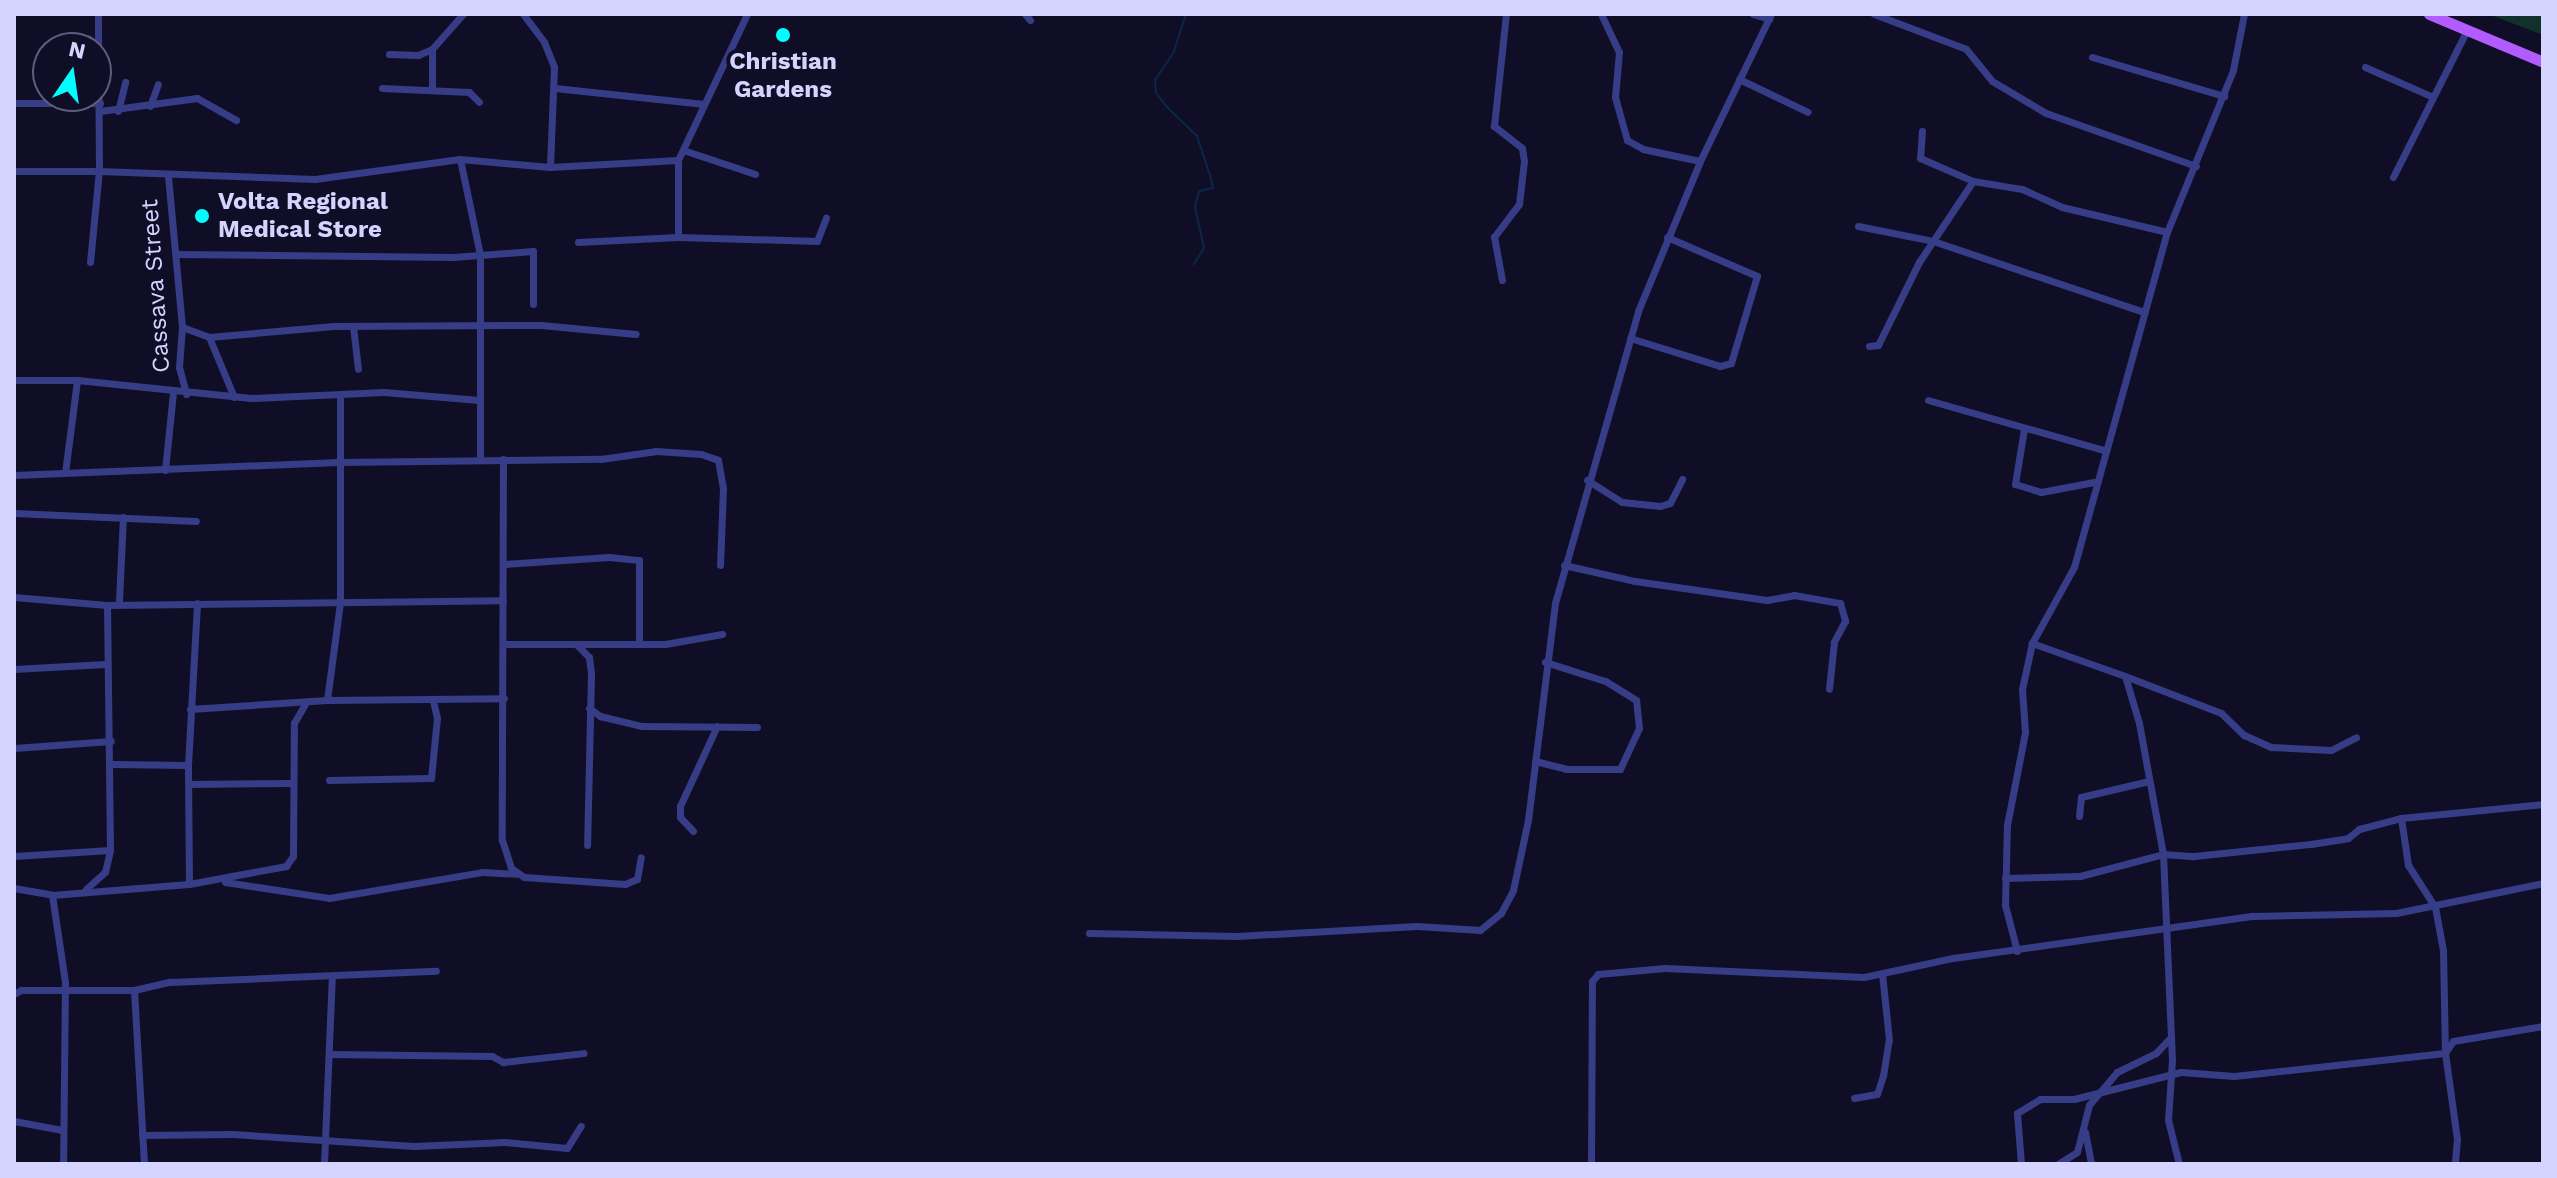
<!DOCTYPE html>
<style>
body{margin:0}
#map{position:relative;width:2557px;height:1178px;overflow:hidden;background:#100e27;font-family:"Work Sans",sans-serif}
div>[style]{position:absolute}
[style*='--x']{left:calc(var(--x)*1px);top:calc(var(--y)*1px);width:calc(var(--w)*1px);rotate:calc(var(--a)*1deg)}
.green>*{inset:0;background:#11312d}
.stream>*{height:2px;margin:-1px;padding:0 1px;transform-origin:1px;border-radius:1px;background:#0a274a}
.street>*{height:7px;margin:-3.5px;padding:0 3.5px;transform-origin:3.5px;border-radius:3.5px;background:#373c87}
.primary>*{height:11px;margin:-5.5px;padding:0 5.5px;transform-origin:5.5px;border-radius:5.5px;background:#b25bff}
.dots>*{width:22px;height:22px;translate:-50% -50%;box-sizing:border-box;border:4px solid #100e27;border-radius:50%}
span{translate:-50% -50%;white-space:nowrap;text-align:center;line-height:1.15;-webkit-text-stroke:8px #100e27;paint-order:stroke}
.poi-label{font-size:24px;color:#d4d4ff;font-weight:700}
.left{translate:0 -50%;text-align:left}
.street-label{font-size:24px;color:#d4d4ff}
.frame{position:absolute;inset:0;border:16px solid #d4d4ff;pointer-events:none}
.north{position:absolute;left:32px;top:32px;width:80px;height:80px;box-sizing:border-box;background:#100e27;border:2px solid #5e5d7d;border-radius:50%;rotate:13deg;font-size:22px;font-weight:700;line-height:32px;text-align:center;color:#d4d4ff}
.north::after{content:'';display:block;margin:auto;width:28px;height:36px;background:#00feff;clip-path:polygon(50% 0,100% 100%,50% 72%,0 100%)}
</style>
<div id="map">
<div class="green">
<div style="clip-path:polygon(2488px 14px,2543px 14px,2543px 35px)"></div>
</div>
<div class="stream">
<div style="--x:1186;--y:14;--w:40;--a:108"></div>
<div style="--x:1174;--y:52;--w:34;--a:124"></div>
<div style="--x:1155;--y:80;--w:13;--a:86"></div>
<div style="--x:1156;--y:93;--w:16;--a:52"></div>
<div style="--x:1166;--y:106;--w:43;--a:44.1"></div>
<div style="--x:1197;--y:136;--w:41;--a:71.6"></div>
<div style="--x:1210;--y:175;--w:13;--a:77"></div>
<div style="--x:1213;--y:188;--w:14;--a:168"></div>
<div style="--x:1199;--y:191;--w:16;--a:104"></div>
<div style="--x:1195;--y:207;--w:42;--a:77.6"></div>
<div style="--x:1204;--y:248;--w:19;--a:122"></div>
</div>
<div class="street">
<div style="--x:523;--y:14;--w:35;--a:53"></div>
<div style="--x:544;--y:42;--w:27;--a:68"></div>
<div style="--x:554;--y:67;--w:100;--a:92.3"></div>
<div style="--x:1025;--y:14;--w:8;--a:50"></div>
<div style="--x:1601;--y:14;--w:42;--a:64.7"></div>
<div style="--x:1619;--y:52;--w:45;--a:95.1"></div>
<div style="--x:1615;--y:97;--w:45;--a:74.4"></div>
<div style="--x:1627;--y:140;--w:18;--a:29"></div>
<div style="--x:1643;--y:149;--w:58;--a:11.9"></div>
<div style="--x:1753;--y:14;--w:17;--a:17"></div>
<div style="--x:1874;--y:14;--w:98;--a:20.8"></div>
<div style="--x:1966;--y:49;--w:41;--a:50.9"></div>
<div style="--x:1992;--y:81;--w:63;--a:30.7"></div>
<div style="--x:2046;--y:113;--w:159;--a:19.5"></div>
<div style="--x:389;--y:54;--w:29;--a:2"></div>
<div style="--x:418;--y:55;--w:15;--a:-23"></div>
<div style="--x:432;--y:49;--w:47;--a:-48.5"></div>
<div style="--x:2092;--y:57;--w:138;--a:16.5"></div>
<div style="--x:2365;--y:67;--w:74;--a:23.8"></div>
<div style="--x:1739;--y:79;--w:76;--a:25.6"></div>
<div style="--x:382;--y:88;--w:87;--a:2.6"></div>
<div style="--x:469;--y:92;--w:14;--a:45"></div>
<div style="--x:555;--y:88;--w:150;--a:6.1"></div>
<div style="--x:432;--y:90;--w:41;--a:-90"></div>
<div style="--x:14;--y:103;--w:86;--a:0"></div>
<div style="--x:150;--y:106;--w:23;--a:-70"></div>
<div style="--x:100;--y:111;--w:98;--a:-7.6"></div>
<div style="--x:197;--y:98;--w:45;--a:29.4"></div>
<div style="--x:118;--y:111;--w:30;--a:-76"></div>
<div style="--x:1922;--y:131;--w:27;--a:94"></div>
<div style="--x:1920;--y:158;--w:58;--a:23.5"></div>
<div style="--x:683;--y:150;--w:76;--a:18.4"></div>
<div style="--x:460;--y:159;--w:98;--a:78.2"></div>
<div style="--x:480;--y:255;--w:205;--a:90"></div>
<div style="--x:14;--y:171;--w:85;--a:0"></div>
<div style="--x:99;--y:171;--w:157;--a:-90.4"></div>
<div style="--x:168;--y:176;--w:152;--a:84.7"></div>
<div style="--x:182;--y:327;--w:40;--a:94.3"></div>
<div style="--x:179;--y:367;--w:28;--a:75"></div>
<div style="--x:2393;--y:177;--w:165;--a:-63.3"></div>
<div style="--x:1858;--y:226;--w:76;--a:11.3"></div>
<div style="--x:1933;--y:241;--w:223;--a:18.6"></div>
<div style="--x:678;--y:237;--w:77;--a:-90"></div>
<div style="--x:678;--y:160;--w:161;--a:-64.7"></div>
<div style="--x:578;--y:242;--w:100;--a:-2.9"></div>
<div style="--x:678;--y:237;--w:139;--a:1.6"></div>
<div style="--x:817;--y:241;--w:25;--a:-69"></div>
<div style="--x:177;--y:254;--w:276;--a:0.6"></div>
<div style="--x:453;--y:257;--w:80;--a:-4.3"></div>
<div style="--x:533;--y:251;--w:53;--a:90"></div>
<div style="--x:90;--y:262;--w:91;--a:-84.4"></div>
<div style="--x:99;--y:171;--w:216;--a:2.1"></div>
<div style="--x:315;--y:179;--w:146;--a:-7.9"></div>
<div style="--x:460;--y:159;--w:90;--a:5.1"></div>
<div style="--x:550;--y:167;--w:128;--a:-3.1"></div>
<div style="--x:1502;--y:280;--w:44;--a:-100.5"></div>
<div style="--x:1494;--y:237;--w:41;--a:-52.9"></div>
<div style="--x:1519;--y:204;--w:43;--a:-83.4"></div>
<div style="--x:1524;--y:161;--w:13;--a:-99"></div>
<div style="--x:1522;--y:148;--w:36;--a:-142"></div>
<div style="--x:1494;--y:126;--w:113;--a:-83.9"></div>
<div style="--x:353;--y:326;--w:43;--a:83.4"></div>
<div style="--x:182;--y:327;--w:29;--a:20"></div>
<div style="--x:209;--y:337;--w:125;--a:-5"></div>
<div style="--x:334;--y:326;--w:207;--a:-0.3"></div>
<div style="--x:541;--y:325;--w:95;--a:5.4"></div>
<div style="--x:209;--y:337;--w:65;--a:67.4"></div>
<div style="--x:1630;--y:338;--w:94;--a:17.3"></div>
<div style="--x:1720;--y:366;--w:11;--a:-15"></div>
<div style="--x:1731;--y:363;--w:91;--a:-73.4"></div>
<div style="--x:1757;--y:276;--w:98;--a:-156.6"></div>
<div style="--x:1869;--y:346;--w:9;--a:-6"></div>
<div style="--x:1878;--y:345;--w:93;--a:-63.7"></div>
<div style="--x:1919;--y:262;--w:97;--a:-56.3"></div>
<div style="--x:1973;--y:181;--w:50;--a:9.3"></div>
<div style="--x:2022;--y:189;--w:44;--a:24.2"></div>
<div style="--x:2062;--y:207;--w:108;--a:13.4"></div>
<div style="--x:14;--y:380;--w:63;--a:0"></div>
<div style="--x:77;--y:380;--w:175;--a:5.9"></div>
<div style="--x:251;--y:398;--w:133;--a:-2.6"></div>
<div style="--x:384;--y:392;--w:95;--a:4.8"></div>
<div style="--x:1928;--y:400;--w:182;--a:15.9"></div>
<div style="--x:2024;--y:429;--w:56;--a:99.3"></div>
<div style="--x:2015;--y:484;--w:27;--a:17"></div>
<div style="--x:2041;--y:492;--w:54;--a:-10.7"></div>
<div style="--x:503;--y:459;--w:381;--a:90.2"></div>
<div style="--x:502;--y:840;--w:29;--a:72"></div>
<div style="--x:511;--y:868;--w:16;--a:35"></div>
<div style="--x:524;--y:877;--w:101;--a:4"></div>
<div style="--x:625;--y:884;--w:13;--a:-23"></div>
<div style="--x:637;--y:879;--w:22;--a:-80"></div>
<div style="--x:165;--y:470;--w:77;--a:-84.1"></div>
<div style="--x:65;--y:473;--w:94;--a:-82.6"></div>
<div style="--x:14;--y:475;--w:324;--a:-2.3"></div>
<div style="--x:338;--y:462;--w:263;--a:-0.7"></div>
<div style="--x:601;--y:459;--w:56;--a:-8.3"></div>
<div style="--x:656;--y:451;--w:45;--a:3.8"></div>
<div style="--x:701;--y:454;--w:18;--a:19"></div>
<div style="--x:718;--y:460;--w:28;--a:80"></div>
<div style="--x:723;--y:488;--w:77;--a:92.2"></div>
<div style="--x:1587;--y:480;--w:41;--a:32.2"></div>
<div style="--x:1622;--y:502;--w:38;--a:6"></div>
<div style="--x:1660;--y:506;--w:10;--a:-17"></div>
<div style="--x:1670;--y:503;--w:27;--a:-63"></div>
<div style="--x:14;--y:513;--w:182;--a:2.5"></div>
<div style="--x:504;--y:564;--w:105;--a:-3.8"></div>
<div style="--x:609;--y:557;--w:30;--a:6"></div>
<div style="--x:639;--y:560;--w:81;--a:90"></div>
<div style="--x:1564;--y:565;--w:73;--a:12.7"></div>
<div style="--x:1635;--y:581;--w:133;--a:8.2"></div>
<div style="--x:1767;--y:600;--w:27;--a:-10"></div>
<div style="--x:1794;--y:595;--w:47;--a:9.9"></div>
<div style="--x:1840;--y:603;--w:19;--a:74"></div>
<div style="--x:1845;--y:621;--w:24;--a:118"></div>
<div style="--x:1834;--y:642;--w:47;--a:96.1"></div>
<div style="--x:14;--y:597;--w:93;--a:4.9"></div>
<div style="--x:107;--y:605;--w:396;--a:-0.7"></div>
<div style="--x:119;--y:601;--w:84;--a:-87.3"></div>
<div style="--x:504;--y:644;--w:161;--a:0"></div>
<div style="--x:665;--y:644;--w:58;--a:-10"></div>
<div style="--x:576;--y:644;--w:18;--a:45"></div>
<div style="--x:589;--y:657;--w:17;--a:83"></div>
<div style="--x:591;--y:674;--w:171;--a:91.3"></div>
<div style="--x:14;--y:669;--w:91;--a:-3.1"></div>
<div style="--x:2125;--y:676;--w:103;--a:21.1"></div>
<div style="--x:2221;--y:713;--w:32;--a:44"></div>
<div style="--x:2244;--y:735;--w:30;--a:24"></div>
<div style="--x:2271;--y:747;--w:60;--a:2.9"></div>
<div style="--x:2331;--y:750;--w:28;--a:-27"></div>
<div style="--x:327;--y:700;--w:98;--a:-82.4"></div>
<div style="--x:340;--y:603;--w:206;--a:-90"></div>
<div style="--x:589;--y:708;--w:14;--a:36"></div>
<div style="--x:600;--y:716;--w:42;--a:13.7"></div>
<div style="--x:641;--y:726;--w:116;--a:0.5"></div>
<div style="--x:190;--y:709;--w:137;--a:-3.8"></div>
<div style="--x:327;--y:700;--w:177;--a:-0.6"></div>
<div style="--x:14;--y:748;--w:97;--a:-4.1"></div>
<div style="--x:1535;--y:761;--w:32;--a:14"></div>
<div style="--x:1566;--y:769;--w:54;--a:0"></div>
<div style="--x:1620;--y:769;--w:45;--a:-65.1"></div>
<div style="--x:1639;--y:728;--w:28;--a:-96"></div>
<div style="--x:1636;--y:700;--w:36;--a:-148"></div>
<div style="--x:1605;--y:681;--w:63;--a:-162.4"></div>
<div style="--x:112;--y:764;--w:76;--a:0.8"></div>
<div style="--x:329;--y:780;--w:102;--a:-1.1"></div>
<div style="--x:431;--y:778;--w:60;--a:-84.3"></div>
<div style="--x:437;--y:718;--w:18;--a:-103"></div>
<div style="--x:189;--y:784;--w:104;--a:-0.6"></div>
<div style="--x:2079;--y:816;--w:19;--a:-84"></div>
<div style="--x:2081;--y:797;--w:70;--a:-13.2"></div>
<div style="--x:2401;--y:818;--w:48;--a:81.5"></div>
<div style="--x:2408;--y:865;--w:50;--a:57.3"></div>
<div style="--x:2435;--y:907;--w:44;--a:79.5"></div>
<div style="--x:2443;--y:950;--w:103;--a:88.9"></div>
<div style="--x:2445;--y:1053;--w:87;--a:82.1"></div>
<div style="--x:2457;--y:1139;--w:25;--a:95"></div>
<div style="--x:693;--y:831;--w:19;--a:-133"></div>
<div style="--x:680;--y:817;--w:11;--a:-90"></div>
<div style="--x:680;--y:806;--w:88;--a:-65.2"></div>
<div style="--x:14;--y:856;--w:96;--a:-3.6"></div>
<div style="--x:2005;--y:878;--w:75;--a:-1.5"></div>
<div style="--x:2080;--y:876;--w:86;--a:-14.8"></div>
<div style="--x:2163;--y:854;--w:31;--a:4"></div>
<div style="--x:2194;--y:856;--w:118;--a:-5.9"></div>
<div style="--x:2311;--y:844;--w:37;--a:-9"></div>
<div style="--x:2348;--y:838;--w:14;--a:-39"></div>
<div style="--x:2359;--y:829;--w:43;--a:-14.7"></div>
<div style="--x:2401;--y:818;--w:143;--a:-5.6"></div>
<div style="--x:225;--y:882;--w:105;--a:8.7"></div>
<div style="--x:329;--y:898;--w:155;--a:-9.6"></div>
<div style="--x:482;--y:872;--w:34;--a:3"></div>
<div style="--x:189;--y:884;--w:119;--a:-90.5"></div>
<div style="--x:188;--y:765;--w:162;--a:-86.8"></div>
<div style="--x:14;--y:888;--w:39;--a:10"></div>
<div style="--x:52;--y:895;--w:137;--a:-4.6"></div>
<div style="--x:189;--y:884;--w:99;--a:-10.5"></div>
<div style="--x:286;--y:866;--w:12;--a:-55"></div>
<div style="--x:293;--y:856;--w:133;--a:-89.6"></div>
<div style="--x:294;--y:723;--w:22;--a:-60"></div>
<div style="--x:86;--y:889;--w:25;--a:-42"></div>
<div style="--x:105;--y:872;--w:23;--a:-77"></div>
<div style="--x:110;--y:850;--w:245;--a:-90.7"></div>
<div style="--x:52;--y:895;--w:88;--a:81.5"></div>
<div style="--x:65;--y:982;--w:182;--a:90.6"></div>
<div style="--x:1089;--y:933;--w:148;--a:1.2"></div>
<div style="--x:1237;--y:936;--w:180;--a:-3.2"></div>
<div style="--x:1417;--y:926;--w:63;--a:3.6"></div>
<div style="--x:1480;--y:930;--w:27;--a:-39"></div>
<div style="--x:1501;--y:913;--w:26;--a:-62"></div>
<div style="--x:1513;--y:890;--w:72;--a:-77.9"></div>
<div style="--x:1528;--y:820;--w:219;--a:-82.9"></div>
<div style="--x:1555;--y:603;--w:304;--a:-74.1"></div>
<div style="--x:1638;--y:311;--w:162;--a:-67.5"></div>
<div style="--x:1700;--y:161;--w:163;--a:-64.2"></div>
<div style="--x:2017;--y:951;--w:48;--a:-104.6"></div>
<div style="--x:2005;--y:905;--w:80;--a:-88.6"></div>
<div style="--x:2007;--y:825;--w:95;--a:-79"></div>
<div style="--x:2025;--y:732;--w:43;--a:-94"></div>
<div style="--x:2022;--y:689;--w:47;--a:-77.7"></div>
<div style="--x:134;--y:990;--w:174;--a:86.7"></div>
<div style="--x:14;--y:994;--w:8;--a:-30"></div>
<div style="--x:21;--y:990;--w:113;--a:0"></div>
<div style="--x:134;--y:990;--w:37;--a:-13"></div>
<div style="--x:170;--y:982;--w:266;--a:-2.4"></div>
<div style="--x:330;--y:1054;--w:162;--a:0.7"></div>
<div style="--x:492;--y:1056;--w:13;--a:29"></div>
<div style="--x:503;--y:1062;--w:81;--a:-6.3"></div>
<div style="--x:1854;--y:1098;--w:23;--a:-10"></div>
<div style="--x:1877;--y:1094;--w:19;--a:-72"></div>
<div style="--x:1883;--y:1076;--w:36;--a:-81"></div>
<div style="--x:1889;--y:1040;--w:67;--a:-96"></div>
<div style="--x:14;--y:1121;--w:49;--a:10.6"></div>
<div style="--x:2085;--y:1132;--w:33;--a:79"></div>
<div style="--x:142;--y:1135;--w:90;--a:-0.6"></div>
<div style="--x:232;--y:1134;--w:182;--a:3.8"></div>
<div style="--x:414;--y:1146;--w:91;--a:-2.5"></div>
<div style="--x:505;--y:1142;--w:62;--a:5.5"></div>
<div style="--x:567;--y:1148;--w:26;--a:-58"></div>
<div style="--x:324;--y:1164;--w:188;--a:-87.6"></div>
<div style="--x:1591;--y:1164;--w:183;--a:-89.7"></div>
<div style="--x:1592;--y:981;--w:9;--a:-49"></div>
<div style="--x:1598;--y:974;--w:67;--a:-5.1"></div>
<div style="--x:1665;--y:968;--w:199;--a:2.6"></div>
<div style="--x:1864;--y:977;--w:91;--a:-12.1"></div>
<div style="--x:1953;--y:958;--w:303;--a:-8"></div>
<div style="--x:2253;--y:916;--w:143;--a:-1.2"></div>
<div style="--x:2396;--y:913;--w:150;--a:-11.5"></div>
<div style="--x:2021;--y:1164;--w:51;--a:-94.5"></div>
<div style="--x:2017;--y:1113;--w:27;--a:-31"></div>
<div style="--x:2040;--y:1099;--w:34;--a:0"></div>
<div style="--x:2074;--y:1099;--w:110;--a:-14.2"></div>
<div style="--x:2181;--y:1072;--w:53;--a:4.3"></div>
<div style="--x:2234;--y:1076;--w:212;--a:-6.2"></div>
<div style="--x:2445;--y:1053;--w:14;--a:-56"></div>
<div style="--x:2453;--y:1041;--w:91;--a:-9.5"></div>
<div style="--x:2058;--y:1164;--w:22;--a:-32"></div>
<div style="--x:2077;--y:1152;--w:49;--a:-75.7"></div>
<div style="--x:2089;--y:1105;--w:43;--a:-49.7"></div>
<div style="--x:2117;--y:1072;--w:43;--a:-26"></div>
<div style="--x:2156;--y:1053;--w:18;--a:-47"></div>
<div style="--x:2179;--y:1164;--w:45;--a:-104"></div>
<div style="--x:2168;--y:1120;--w:60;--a:-86.2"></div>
<div style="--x:2172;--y:1060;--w:206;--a:-92.5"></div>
<div style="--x:2163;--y:854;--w:133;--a:-100.4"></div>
<div style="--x:2139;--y:723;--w:49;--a:-106.6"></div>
<div style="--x:2125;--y:676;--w:99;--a:-160.5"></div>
<div style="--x:2032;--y:643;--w:87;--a:-61.1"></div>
<div style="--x:2074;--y:567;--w:348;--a:-74.5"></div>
<div style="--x:2167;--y:232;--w:175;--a:-67.8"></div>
<div style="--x:2233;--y:70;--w:57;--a:-78.9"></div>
</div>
<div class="primary">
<div style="--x:2429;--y:14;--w:124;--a:22.8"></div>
</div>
<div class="dots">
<div style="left:783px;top:35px;background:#00feff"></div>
<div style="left:202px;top:216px;background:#00feff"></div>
</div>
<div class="poi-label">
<span style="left:783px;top:76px">Christian<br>Gardens</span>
<span class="left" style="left:218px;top:216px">Volta Regional<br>Medical Store</span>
</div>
<div class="street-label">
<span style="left:156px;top:286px;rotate:-94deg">Cassava Street</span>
</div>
<div class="frame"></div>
<div class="north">N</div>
</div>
